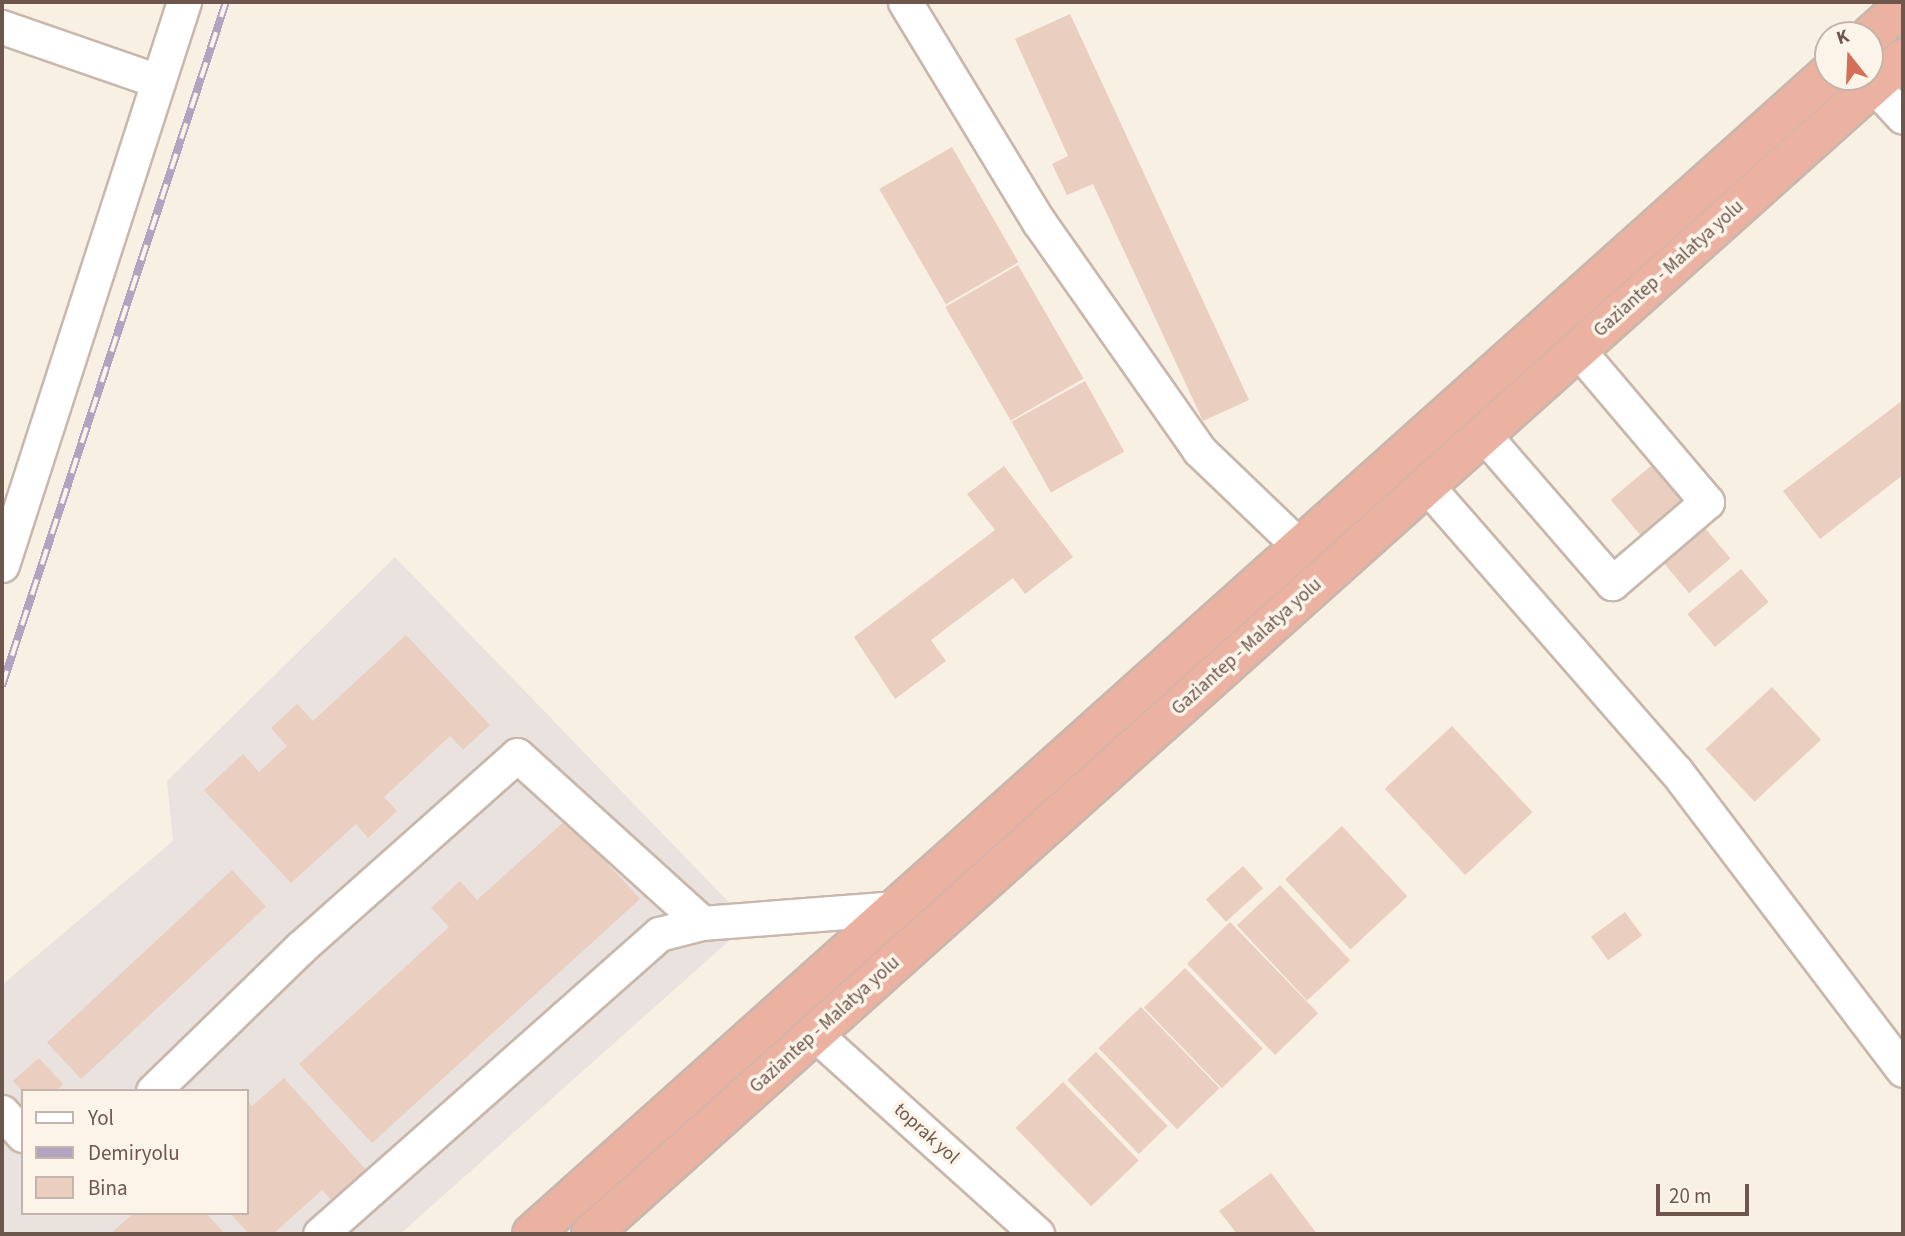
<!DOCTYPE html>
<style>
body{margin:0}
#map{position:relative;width:1905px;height:1236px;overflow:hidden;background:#f9f0e4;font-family:"Source Sans 3",sans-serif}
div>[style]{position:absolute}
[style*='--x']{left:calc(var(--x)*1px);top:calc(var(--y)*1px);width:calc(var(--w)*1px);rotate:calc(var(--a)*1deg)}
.industrial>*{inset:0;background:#e9e2de}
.building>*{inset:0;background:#eacebf;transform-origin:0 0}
.roads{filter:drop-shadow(2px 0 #c8b7ac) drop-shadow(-2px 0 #c8b7ac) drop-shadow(0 2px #c8b7ac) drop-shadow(0 -2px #c8b7ac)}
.minor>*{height:33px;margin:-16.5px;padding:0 16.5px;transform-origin:16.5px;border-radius:16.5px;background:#fff}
.highway>*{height:38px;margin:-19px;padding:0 19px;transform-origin:19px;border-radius:19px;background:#ebb2a2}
.rail>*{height:8px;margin-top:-4px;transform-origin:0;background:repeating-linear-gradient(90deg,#fcf4e9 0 16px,#b2a4c0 0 32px);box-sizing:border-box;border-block:2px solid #b2a4c0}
span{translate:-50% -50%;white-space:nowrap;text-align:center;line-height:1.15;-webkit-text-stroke:7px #fcf4e9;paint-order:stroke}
.street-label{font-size:19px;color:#6d574d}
.frame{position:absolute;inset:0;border:4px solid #6d574d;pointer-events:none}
.legend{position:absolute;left:21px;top:1089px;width:228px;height:126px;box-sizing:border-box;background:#fcf4e9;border:2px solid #c3b5ab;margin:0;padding:9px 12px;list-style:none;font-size:21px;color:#6d574d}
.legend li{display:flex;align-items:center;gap:14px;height:35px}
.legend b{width:35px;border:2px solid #c3b5ab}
.north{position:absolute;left:1814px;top:21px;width:70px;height:70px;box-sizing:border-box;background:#fcf4e9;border:2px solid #c3b5ab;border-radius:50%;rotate:342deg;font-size:19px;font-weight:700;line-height:28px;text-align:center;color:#6d574d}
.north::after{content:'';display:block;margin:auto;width:24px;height:32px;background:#d36e58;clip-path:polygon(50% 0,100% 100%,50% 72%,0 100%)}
.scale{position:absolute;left:1656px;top:1184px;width:93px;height:32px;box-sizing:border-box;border:4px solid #6d574d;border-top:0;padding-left:9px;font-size:21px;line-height:24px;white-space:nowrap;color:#6d574d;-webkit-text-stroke:5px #fcf4e9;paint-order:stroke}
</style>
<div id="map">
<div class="industrial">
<div style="clip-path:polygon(evenodd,395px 557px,749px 923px,400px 1234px,2px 1234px,2px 985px,173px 841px,167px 781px,395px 557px,23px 1091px,247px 1091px,247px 1213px,23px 1213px,23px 1091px)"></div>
</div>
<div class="building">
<div style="clip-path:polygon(1070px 14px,1249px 400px,1203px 421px,1093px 184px,1067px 195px,1052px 164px,1068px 156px,1015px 39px)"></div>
<div style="left:952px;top:147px;width:133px;height:84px;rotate:60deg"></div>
<div style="left:1018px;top:265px;width:131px;height:84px;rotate:60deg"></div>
<div style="left:1085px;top:381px;width:81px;height:84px;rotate:61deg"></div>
<div style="clip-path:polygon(1903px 400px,1903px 475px,1820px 539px,1783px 491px)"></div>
<div style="left:1652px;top:465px;width:122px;height:54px;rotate:50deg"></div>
<div style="clip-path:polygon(1004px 466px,1073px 557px,1025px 594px,1013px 578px,931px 640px,946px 661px,895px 699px,854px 637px,995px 530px,967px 494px)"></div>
<div style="left:1741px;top:569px;width:43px;height:70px;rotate:50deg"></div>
<div style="clip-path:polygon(406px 635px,490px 725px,463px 750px,450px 736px,384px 797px,397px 811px,368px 838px,356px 824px,291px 883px,204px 790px,243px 754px,259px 772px,287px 746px,271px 728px,297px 704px,313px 721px)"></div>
<div style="left:1772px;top:687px;width:72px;height:91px;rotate:47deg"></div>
<div style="left:1452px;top:726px;width:118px;height:92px;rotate:47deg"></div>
<div style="clip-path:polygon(567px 819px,640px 899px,372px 1143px,299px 1064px,449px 927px,431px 908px,460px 881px,477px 900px)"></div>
<div style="left:1342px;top:826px;width:96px;height:78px;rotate:47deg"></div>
<div style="left:1243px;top:866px;width:30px;height:50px;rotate:48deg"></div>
<div style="left:232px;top:870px;width:50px;height:253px;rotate:47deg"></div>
<div style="left:1280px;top:885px;width:103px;height:59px;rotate:47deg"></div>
<div style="left:1625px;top:912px;width:29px;height:42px;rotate:54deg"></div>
<div style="left:1230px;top:922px;width:127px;height:60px;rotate:46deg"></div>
<div style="left:1185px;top:968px;width:112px;height:57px;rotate:46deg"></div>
<div style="left:1141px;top:1007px;width:113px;height:59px;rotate:46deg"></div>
<div style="left:1096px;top:1052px;width:103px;height:40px;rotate:46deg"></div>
<div style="clip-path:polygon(39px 1058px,63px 1084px,56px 1091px,22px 1091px,13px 1081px)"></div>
<div style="clip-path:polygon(284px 1078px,367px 1171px,333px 1202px,322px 1190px,273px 1234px,249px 1234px,230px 1213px,247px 1213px,247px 1100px,252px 1106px)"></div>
<div style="left:1063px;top:1082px;width:109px;height:66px;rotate:46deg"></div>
<div style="clip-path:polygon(1271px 1173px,1317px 1234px,1237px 1234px,1219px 1211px)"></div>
<div style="clip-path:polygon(134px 1213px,206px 1213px,225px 1234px,110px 1234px)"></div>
</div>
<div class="roads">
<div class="minor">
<div style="--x:905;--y:2;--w:258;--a:58.7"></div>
<div style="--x:1039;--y:222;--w:279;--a:54.9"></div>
<div style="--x:1199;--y:450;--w:140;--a:43.8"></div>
<div style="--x:2;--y:27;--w:165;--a:19.1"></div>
<div style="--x:1874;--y:86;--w:42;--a:46.9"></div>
<div style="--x:1484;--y:435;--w:196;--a:49.1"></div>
<div style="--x:1612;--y:583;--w:125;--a:-40.5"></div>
<div style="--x:1707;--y:502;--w:199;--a:-130.3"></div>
<div style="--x:1427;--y:486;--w:378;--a:48.9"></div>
<div style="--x:1676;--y:771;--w:375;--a:52.8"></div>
<div style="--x:2;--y:565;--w:592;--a:-72.09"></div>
<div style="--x:815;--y:1034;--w:299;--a:42"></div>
<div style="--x:153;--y:1091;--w:205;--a:-44.2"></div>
<div style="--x:300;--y:948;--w:290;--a:-41.6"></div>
<div style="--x:517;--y:755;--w:250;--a:42.2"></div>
<div style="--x:2;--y:1112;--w:31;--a:48"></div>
<div style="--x:320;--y:1234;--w:453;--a:-41.5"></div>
<div style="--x:659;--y:934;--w:44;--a:-14.3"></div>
<div style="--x:702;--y:923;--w:195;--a:-4.4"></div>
</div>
<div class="highway">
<div style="--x:1870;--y:36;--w:45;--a:-42.3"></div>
<div style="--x:532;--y:1234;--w:1739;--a:-41.83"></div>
<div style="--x:591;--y:1234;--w:1761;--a:-41.85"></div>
</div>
</div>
<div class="rail">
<div style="--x:2;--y:686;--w:720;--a:-71.87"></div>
</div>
<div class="street-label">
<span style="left:1669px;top:269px;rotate:-42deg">Gaziantep - Malatya yolu</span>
<span style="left:1247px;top:647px;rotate:-42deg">Gaziantep - Malatya yolu</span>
<span style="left:825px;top:1025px;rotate:-42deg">Gaziantep - Malatya yolu</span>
<span style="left:926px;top:1134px;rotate:42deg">toprak yol</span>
</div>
<div class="frame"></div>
<ul class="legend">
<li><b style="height:9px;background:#fff"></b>Yol</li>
<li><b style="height:9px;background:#b2a4c0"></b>Demiryolu</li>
<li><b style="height:19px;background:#eacebf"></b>Bina</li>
</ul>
<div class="north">K</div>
<div class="scale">20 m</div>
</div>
